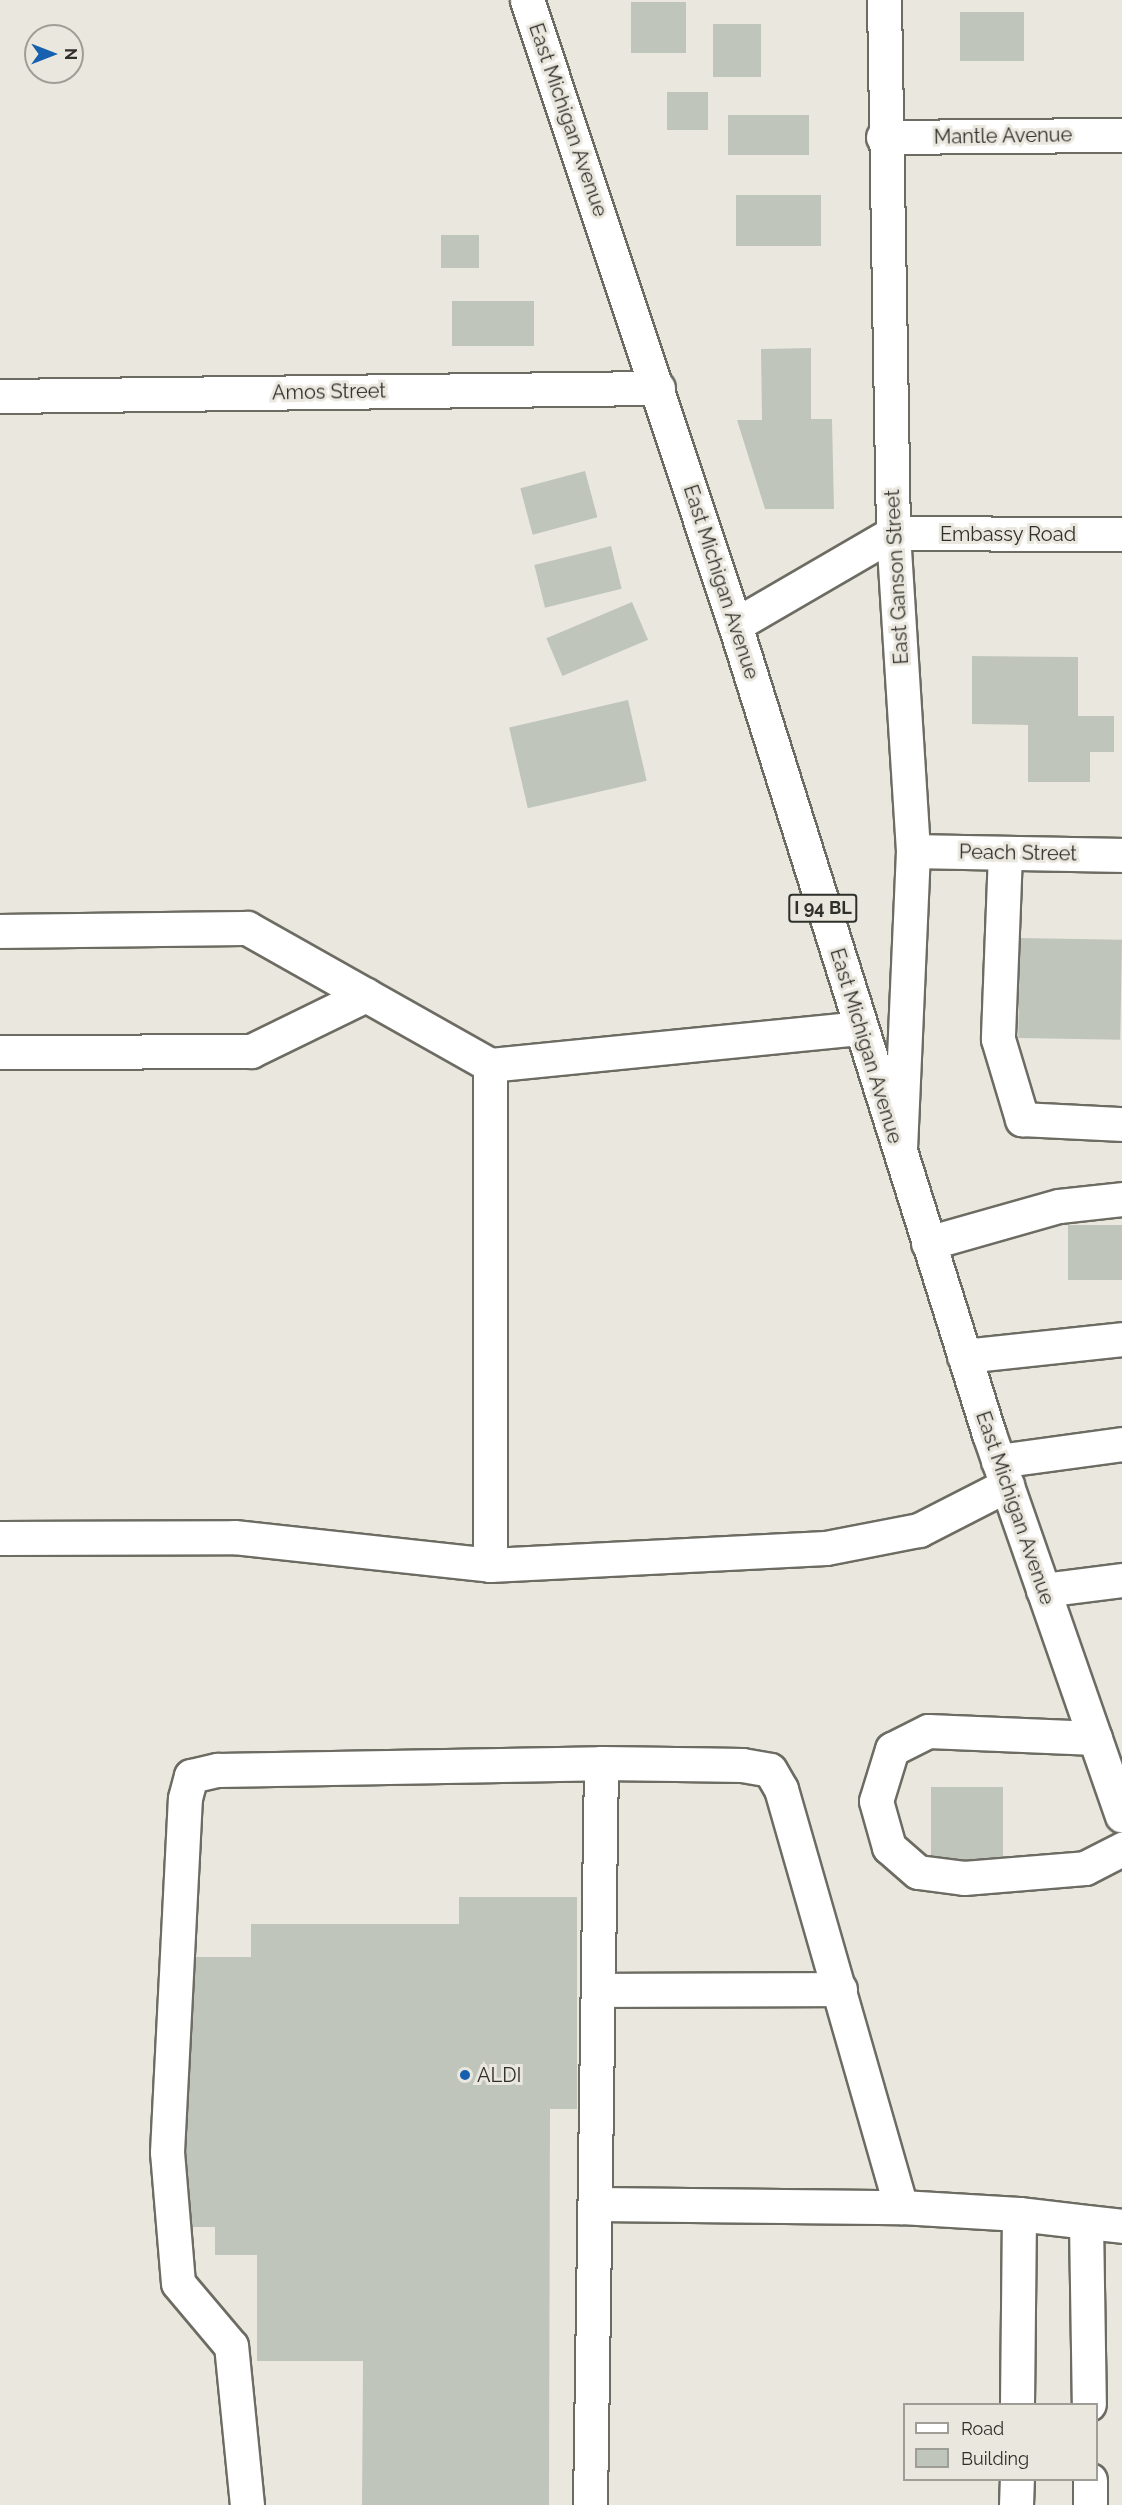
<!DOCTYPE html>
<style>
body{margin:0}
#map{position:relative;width:1122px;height:2505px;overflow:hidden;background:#eae8de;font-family:Raleway,sans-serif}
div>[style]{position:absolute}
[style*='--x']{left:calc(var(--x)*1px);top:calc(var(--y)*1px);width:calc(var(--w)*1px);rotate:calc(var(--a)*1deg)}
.building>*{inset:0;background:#c0c5bc;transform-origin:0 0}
.roads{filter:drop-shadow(2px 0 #6d6c63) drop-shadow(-2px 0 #6d6c63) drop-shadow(0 2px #6d6c63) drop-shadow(0 -2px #6d6c63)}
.minor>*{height:33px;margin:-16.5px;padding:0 16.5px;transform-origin:16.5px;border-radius:16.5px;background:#fff}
.major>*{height:33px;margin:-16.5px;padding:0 16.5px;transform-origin:16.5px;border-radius:16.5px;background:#fff}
.dots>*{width:16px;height:16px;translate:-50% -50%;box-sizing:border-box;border:3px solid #eae8de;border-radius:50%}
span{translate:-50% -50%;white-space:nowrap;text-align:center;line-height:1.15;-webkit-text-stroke:6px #eae8de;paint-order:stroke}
.shield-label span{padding:2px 4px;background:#eae8de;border:2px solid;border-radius:4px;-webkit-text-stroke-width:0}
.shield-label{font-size:18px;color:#2f2f2b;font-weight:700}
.street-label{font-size:20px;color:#2f2f2b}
.poi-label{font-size:20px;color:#2f2f2b}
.left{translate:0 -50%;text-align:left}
.legend{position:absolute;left:903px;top:2403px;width:195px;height:78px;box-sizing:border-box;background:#eae8de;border:2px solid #9f9e96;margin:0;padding:8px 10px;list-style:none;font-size:18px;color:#2f2f2b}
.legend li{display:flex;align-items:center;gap:12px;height:30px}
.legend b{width:30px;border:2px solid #9f9e96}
.north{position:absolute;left:24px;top:24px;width:60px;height:60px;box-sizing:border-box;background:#eae8de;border:2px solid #9f9e96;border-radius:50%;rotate:90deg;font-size:16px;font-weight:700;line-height:24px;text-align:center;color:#2f2f2b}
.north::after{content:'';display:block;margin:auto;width:21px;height:27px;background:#1760af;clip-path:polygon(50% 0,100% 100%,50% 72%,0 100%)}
</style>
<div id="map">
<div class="building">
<div style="left:631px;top:2px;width:55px;height:51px"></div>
<div style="left:960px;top:12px;width:64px;height:49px"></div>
<div style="left:713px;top:24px;width:48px;height:53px"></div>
<div style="left:667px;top:92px;width:41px;height:38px"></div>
<div style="left:728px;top:115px;width:81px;height:40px"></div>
<div style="left:736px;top:195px;width:85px;height:51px"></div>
<div style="left:441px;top:235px;width:38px;height:33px"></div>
<div style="left:452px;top:301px;width:82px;height:45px"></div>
<div style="clip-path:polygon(811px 348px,811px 419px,832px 419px,834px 509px,765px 509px,737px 420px,762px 420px,761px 349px)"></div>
<div style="left:585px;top:471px;width:48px;height:67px;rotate:75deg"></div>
<div style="left:611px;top:546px;width:44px;height:79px;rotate:76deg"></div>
<div style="left:632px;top:602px;width:41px;height:93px;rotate:67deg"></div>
<div style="clip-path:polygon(972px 656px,1078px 657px,1078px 716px,1114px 716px,1114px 752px,1090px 752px,1090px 782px,1028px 782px,1028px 725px,972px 724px)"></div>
<div style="left:628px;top:700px;width:83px;height:122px;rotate:77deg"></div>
<div style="left:1020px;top:938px;width:102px;height:100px;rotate:1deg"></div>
<div style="left:1122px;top:1225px;width:55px;height:54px;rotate:90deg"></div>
<div style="left:931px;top:1787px;width:72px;height:82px"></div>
<div style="clip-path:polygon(459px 1897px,577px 1897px,577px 2109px,550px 2109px,549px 2505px,362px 2505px,363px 2361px,257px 2361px,257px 2255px,215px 2255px,215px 2227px,185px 2227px,185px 1957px,251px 1957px,251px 1924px,459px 1924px)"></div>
</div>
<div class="roads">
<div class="minor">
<div style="--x:884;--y:0;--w:533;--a:89.03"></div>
<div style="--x:893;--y:533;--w:319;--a:86.4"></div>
<div style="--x:913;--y:851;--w:295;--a:92.5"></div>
<div style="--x:883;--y:137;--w:239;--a:-0.5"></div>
<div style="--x:0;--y:396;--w:658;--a:-0.7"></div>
<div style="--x:735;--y:625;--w:183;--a:-30.2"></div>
<div style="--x:893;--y:533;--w:229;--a:0.3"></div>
<div style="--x:913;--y:851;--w:209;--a:1.1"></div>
<div style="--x:1005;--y:853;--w:186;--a:92.2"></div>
<div style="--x:998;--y:1039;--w:84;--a:73.3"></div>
<div style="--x:1022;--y:1119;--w:100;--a:2.9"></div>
<div style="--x:0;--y:931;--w:247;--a:-0.7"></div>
<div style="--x:247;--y:928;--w:279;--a:29.4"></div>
<div style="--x:860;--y:1028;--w:372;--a:174.3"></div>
<div style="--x:490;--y:1065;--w:500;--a:90"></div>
<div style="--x:490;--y:1565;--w:336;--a:-2.9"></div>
<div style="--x:826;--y:1548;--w:95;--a:-11"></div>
<div style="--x:919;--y:1530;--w:99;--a:-27.1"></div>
<div style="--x:0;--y:1052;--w:251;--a:-0.2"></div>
<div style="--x:251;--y:1051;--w:128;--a:-26"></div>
<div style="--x:928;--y:1243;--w:136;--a:-15.8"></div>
<div style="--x:1059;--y:1206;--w:63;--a:-6.3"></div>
<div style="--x:964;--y:1356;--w:159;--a:-6.1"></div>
<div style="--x:998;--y:1461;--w:125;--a:-7.8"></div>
<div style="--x:0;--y:1538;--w:234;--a:-0.2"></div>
<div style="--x:234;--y:1537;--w:258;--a:6.2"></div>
<div style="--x:1043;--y:1590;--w:80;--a:-7.2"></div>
<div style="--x:1095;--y:1738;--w:167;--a:-177.6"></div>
<div style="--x:928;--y:1731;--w:40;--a:153.4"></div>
<div style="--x:892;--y:1749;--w:54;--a:107.1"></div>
<div style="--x:876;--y:1801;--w:48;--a:74.2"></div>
<div style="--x:889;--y:1847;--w:38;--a:41"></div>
<div style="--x:918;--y:1872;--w:46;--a:7.4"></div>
<div style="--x:964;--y:1878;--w:121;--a:-4.7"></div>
<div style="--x:1085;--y:1868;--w:42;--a:-27.2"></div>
<div style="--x:598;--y:1990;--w:242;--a:-0.2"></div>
<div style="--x:596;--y:2204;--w:305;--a:0.6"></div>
<div style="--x:901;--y:2207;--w:118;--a:3.4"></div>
<div style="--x:1019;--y:2214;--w:104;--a:6.6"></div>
<div style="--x:1086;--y:2222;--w:182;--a:89.1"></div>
<div style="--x:1017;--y:2404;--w:190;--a:-89.4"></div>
<div style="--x:1090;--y:2480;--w:25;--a:90"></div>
<div style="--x:247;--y:2505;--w:160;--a:-95.7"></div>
<div style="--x:231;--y:2346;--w:82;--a:-130.1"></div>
<div style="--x:178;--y:2283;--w:131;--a:-94.8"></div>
<div style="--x:167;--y:2152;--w:354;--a:-87.1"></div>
<div style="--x:185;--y:1798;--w:23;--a:-75"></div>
<div style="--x:191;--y:1776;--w:28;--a:-13"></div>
<div style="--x:218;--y:1770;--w:383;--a:-1"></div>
<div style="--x:601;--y:1763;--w:141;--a:0.8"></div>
<div style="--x:742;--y:1765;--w:28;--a:10"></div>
<div style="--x:770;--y:1770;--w:22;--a:60"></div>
<div style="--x:781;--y:1789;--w:435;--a:74"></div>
<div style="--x:590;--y:2505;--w:742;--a:-89.15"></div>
<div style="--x:1016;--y:2505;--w:25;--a:-88"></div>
</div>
<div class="major">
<div style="--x:527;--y:0;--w:659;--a:71.59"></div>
<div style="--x:735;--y:625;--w:848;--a:72.57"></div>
<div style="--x:989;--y:1434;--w:404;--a:70.8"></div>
</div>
</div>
<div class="dots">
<div style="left:465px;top:2075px;background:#1760af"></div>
</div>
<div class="shield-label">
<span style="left:823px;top:908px">I 94 BL</span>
</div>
<div class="street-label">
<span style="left:568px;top:120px;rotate:71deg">East Michigan Avenue</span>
<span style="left:1003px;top:136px;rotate:-1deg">Mantle Avenue</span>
<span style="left:329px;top:392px;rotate:-1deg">Amos Street</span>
<span style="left:1008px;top:534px">Embassy Road</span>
<span style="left:897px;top:577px;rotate:-93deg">East Ganson Street</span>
<span style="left:721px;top:582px;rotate:72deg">East Michigan Avenue</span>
<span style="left:1018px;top:853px;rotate:1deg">Peach Street</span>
<span style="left:866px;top:1046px;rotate:73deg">East Michigan Avenue</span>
<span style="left:1015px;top:1508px;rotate:71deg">East Michigan Avenue</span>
</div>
<div class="poi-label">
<span class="left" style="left:477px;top:2075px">ALDI</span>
</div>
<ul class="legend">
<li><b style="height:8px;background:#fff"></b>Road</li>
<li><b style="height:16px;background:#c0c5bc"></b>Building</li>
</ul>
<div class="north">N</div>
</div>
